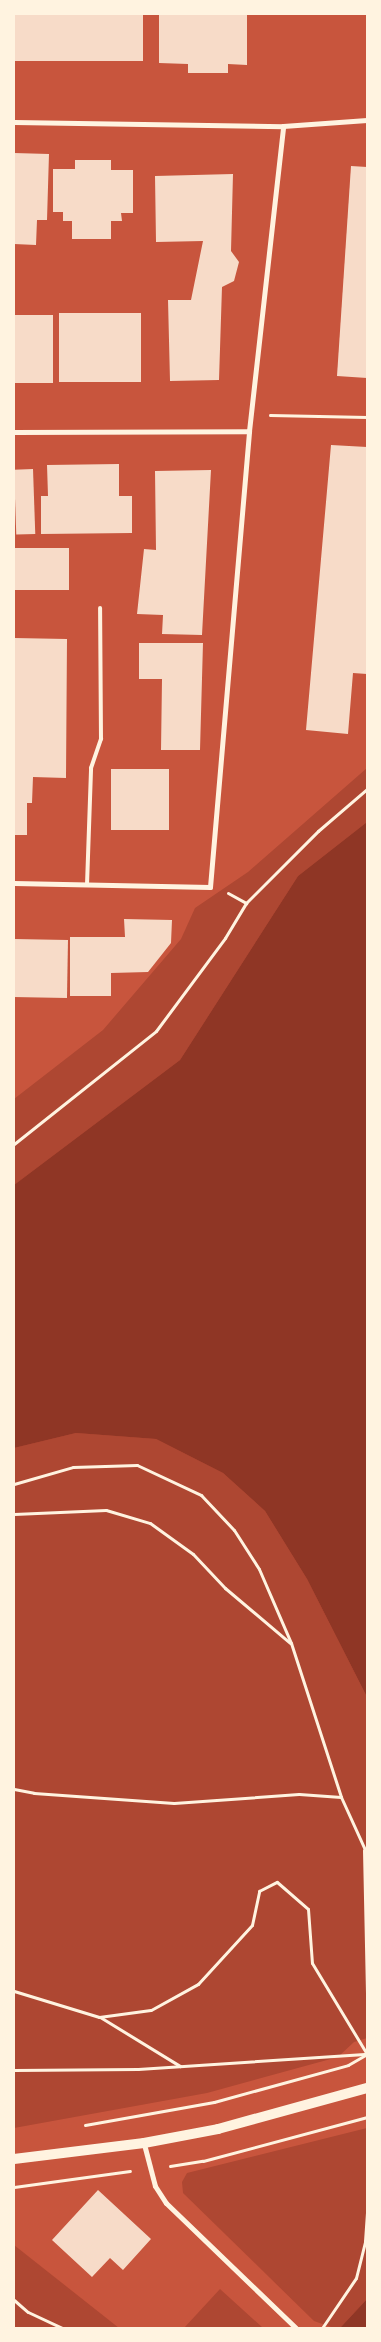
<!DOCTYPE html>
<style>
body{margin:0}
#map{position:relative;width:381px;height:2342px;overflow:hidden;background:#c8553d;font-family:"PT Sans",sans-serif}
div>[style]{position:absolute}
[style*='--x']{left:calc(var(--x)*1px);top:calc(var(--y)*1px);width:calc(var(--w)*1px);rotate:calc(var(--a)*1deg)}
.green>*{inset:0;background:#ae4732}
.water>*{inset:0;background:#8f3625}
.building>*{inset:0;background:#f7dbc8;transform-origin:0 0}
.path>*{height:3px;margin:-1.5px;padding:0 1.5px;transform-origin:1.5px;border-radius:1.5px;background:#fff3e0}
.service>*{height:4px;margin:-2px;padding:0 2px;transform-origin:2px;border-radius:2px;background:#fff3e0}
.minor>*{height:5px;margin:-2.5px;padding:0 2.5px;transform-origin:2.5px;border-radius:2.5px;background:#fff3e0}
.secondary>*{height:10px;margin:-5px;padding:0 5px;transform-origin:5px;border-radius:5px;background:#fff3e0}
span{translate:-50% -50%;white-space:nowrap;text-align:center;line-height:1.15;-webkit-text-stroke:5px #fff3e0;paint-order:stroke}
.frame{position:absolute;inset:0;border:15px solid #fff3e0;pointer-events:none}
</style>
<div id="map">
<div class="green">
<div style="clip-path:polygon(367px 768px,367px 822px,298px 876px,180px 1060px,14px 1185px,14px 1099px,103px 1030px,181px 939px,195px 908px,248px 872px)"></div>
<div style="clip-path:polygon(76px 1433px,156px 1439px,223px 1473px,265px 1511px,307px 1579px,367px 1697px,367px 2038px,354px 2042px,338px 2057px,207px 2093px,14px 2128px,14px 1448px)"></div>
<div style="clip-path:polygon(367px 2128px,367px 2299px,340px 2328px,334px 2328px,314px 2321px,183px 2193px,182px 2182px,187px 2173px)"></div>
<div style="clip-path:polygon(14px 2245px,119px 2328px,14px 2328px)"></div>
<div style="clip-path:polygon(220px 2289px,263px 2328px,184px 2328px)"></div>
</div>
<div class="water">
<div style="clip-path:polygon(367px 822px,367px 1697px,307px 1579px,265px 1511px,223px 1473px,156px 1439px,76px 1433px,14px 1448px,14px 1185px,180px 1060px,298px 876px)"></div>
<div style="clip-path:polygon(367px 2299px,367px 2328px,340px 2328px)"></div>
</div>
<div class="building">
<div style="left:14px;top:14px;width:129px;height:47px"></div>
<div style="clip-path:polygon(159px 14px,247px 14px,247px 65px,228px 64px,228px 73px,188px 73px,188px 64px,159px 63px)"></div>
<div style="clip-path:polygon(14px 153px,49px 154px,47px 220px,37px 220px,36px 245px,14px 244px)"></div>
<div style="clip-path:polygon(75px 160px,111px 160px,111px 170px,133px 170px,133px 213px,121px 213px,122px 221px,111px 221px,111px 239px,72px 239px,72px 221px,63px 221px,63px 212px,53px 212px,53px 169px,75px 169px)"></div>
<div style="clip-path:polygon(351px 166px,367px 167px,367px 378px,337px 376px)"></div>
<div style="clip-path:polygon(233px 174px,231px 251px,239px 262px,234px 281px,222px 287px,219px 380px,170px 381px,168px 300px,191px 300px,203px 241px,156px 242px,155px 176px)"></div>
<div style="left:59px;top:313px;width:82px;height:69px"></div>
<div style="left:14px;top:315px;width:39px;height:68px"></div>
<div style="clip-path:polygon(331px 445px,367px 447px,367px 674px,353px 673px,348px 734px,306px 730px)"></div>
<div style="clip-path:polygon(119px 464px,119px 496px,132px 496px,132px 533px,41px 534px,41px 496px,48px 496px,47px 465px)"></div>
<div style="left:33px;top:469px;width:65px;height:19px;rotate:88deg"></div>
<div style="clip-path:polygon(211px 470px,202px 635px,162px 634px,163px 615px,137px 614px,144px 549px,156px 550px,155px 471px)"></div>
<div style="left:14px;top:548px;width:55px;height:42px"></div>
<div style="clip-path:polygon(14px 638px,67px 639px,66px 778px,33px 777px,32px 803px,27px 803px,27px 835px,14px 835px)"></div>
<div style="clip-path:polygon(139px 643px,203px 643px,200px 750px,161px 750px,162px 679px,139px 679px)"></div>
<div style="left:111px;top:769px;width:58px;height:61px"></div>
<div style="clip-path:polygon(124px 919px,172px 920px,171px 943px,148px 972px,111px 973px,111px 996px,70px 996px,70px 937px,125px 937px)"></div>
<div style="left:14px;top:939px;width:54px;height:58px;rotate:1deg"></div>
<div style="clip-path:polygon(98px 2190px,151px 2239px,123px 2270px,110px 2258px,92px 2277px,52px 2240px)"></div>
</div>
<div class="path">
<div style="--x:270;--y:415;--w:97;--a:1.2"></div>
<div style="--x:228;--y:893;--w:21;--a:29"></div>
<div style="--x:14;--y:1144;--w:181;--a:-38.5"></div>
<div style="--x:156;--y:1031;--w:116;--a:-53.4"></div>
<div style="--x:225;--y:938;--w:41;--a:-59"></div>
<div style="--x:246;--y:903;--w:102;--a:-45"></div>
<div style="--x:318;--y:831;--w:65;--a:-40.6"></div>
<div style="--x:14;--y:1484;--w:61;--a:-16.1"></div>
<div style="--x:73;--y:1467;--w:64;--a:-1.8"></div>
<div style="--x:137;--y:1465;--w:71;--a:25.1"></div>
<div style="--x:201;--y:1495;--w:48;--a:46.7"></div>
<div style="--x:234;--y:1530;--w:46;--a:57.3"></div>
<div style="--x:259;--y:1569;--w:81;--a:66.6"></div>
<div style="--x:291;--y:1643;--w:162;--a:72"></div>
<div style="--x:341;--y:1797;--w:63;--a:65.5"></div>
<div style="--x:14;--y:1514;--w:92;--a:-2.5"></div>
<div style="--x:106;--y:1510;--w:46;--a:16.5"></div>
<div style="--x:150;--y:1523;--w:53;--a:35.8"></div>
<div style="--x:193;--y:1554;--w:47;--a:46.7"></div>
<div style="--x:225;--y:1588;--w:85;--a:40.2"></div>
<div style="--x:14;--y:1789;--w:20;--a:11"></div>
<div style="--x:34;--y:1793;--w:140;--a:4.1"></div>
<div style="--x:174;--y:1803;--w:125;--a:-4.1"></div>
<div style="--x:299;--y:1794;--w:42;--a:4.1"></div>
<div style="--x:364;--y:1850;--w:144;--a:88.8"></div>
<div style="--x:14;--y:1991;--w:89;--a:17"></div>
<div style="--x:99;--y:2017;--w:52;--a:-7.7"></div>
<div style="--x:151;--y:2010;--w:54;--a:-29"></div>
<div style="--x:198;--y:1984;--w:80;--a:-47.5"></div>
<div style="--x:252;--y:1925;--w:35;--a:-78"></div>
<div style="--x:259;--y:1891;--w:20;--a:-27"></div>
<div style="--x:277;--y:1882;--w:41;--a:41.1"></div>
<div style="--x:308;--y:1909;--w:54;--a:85.8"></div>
<div style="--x:312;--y:1963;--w:106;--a:58.9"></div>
<div style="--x:100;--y:2017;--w:94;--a:31.5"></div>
<div style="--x:14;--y:2070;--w:124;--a:-0.5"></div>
<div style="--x:138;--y:2069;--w:227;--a:-3.8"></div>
<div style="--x:85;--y:2125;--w:131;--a:-10.1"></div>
<div style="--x:214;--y:2102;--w:139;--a:-15.4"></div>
<div style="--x:348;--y:2065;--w:22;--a:-30"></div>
<div style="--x:170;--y:2166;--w:33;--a:-9"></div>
<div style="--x:203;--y:2161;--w:170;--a:-15"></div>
<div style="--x:14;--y:2187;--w:117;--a:-7.9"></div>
<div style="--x:14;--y:2300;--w:18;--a:41"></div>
<div style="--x:28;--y:2312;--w:38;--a:25"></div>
<div style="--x:322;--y:2328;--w:60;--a:-55.8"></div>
<div style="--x:356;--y:2278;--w:38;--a:-76"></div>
<div style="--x:365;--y:2241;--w:28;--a:-86"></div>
</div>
<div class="service">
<div style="--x:87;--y:885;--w:117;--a:-88"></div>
<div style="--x:91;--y:768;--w:31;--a:-71"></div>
<div style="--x:101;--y:739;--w:131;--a:-90.4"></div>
</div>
<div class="minor">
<div style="--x:14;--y:122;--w:269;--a:0.9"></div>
<div style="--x:283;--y:126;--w:84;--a:-4.1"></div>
<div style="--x:14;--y:432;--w:235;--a:-0.2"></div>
<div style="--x:14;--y:883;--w:196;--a:1.2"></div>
<div style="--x:210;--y:887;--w:458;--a:-85.1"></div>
<div style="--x:249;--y:431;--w:307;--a:-83.6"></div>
<div style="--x:144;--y:2144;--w:43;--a:75.3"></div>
<div style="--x:155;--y:2186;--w:20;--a:57"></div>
<div style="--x:166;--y:2203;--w:180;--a:43.9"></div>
</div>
<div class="secondary">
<div style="--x:14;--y:2159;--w:131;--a:-7"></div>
<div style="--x:144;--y:2143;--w:75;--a:-10.7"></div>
<div style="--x:218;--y:2129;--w:155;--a:-15.4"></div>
</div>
<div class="frame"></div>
</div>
